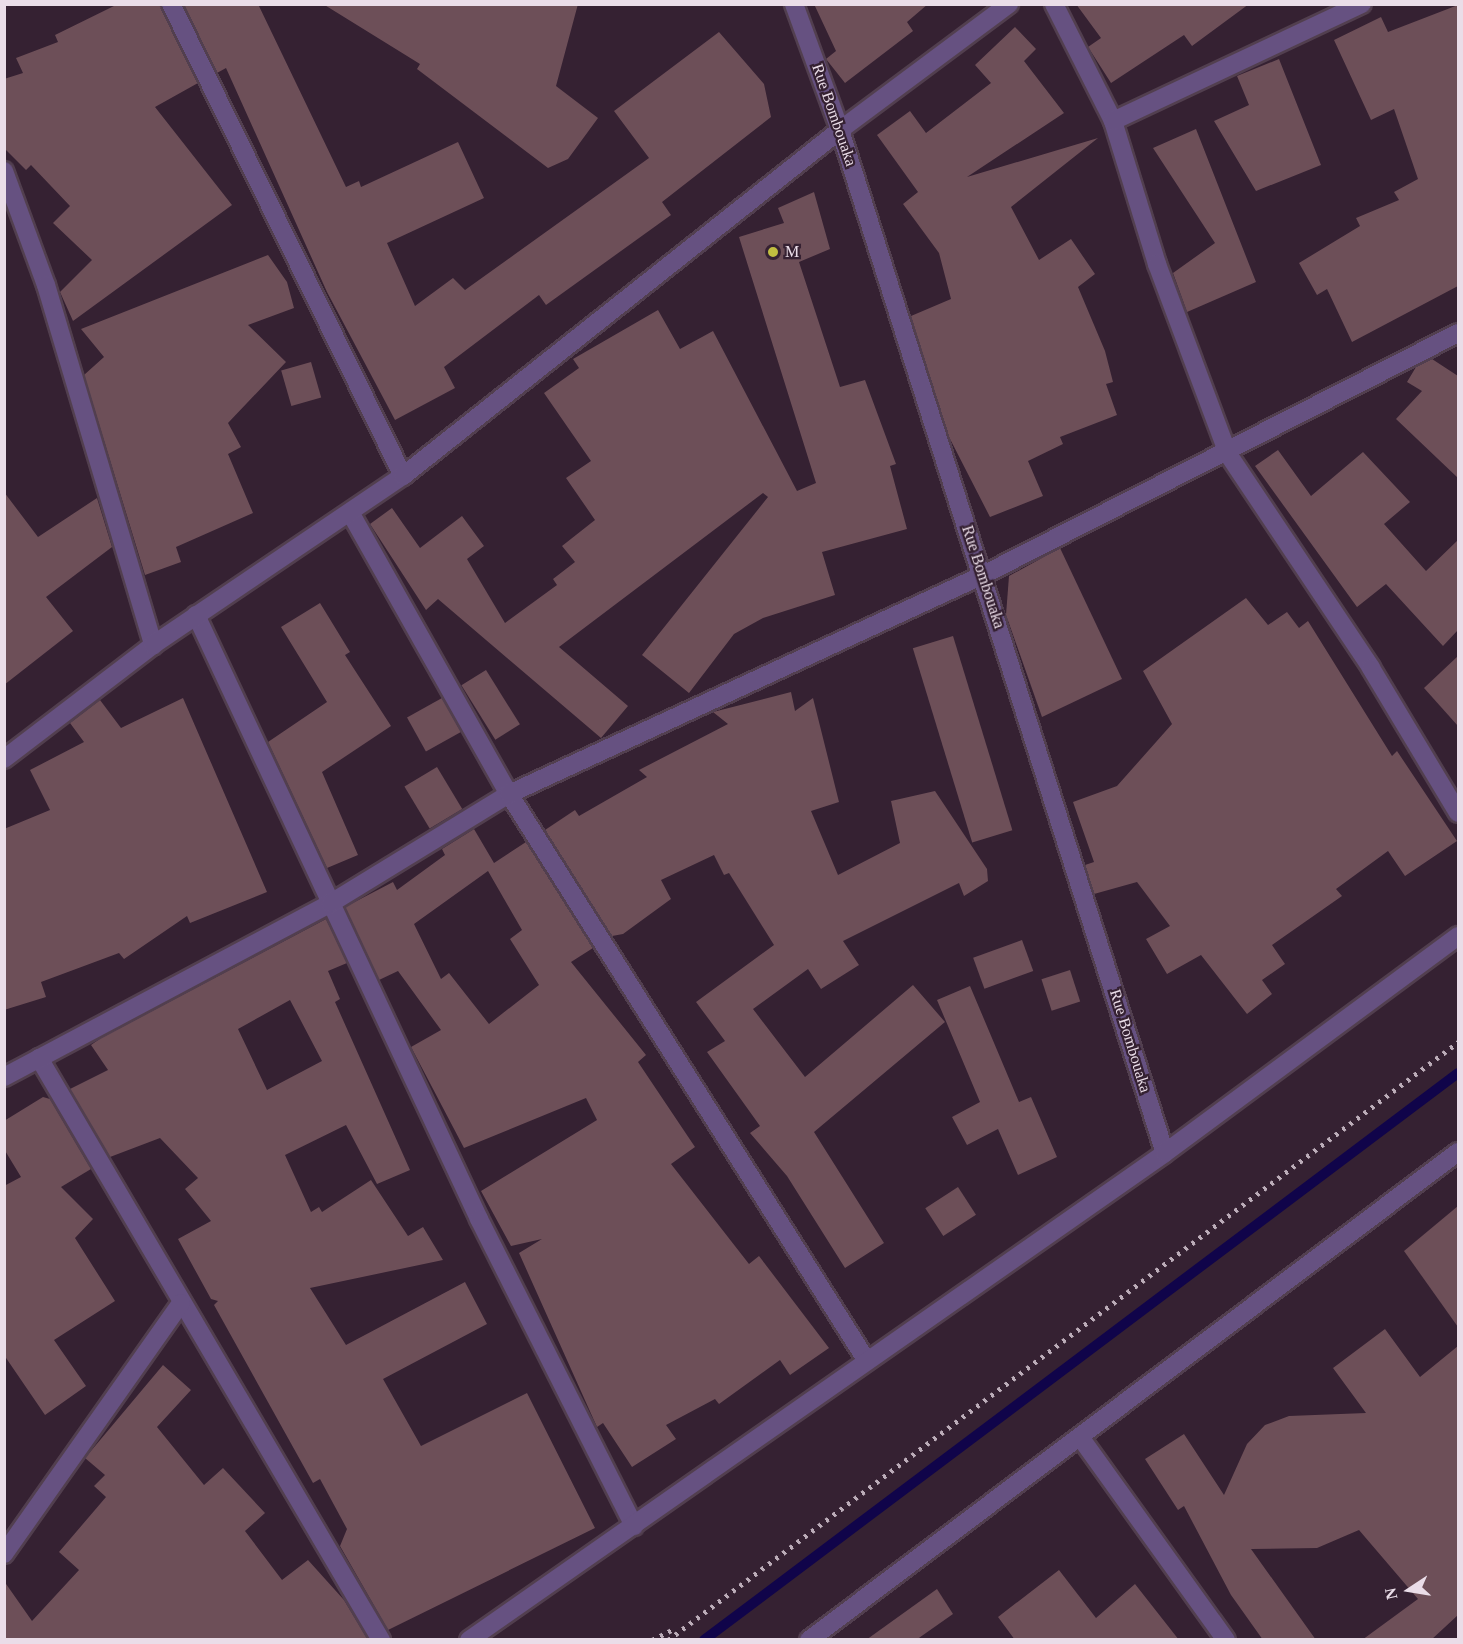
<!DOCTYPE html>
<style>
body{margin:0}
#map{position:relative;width:1463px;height:1644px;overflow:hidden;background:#352132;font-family:"Times New Roman",serif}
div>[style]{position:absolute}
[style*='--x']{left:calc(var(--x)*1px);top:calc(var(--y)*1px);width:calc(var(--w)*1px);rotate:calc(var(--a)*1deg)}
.stream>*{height:10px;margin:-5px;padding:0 5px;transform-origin:5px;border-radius:5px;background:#10044a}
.building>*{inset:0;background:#6d4f58;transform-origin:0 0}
.roads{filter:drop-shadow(2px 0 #523f4f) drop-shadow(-2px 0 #523f4f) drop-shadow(0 2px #523f4f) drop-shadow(0 -2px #523f4f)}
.minor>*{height:18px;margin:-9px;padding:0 9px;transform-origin:9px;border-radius:9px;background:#665181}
.rail>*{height:4.5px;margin-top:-2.25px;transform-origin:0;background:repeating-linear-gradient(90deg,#bcadb9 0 3px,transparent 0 9px)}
.dots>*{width:16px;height:16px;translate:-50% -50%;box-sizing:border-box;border:3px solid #352132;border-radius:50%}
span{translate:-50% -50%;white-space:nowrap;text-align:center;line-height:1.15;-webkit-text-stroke:4.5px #352132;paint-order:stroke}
.street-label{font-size:16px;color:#eadde8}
.poi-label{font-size:16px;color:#eadde8}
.left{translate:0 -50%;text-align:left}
.frame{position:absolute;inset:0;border:6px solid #eadde8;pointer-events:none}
.north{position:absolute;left:1379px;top:1560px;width:60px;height:60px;-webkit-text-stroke:4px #352132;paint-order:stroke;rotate:258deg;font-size:16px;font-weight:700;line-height:24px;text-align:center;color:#eadde8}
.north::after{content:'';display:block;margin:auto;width:21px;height:27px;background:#eadde8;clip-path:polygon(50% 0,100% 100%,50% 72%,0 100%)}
</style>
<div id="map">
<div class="stream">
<div style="--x:704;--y:1640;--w:943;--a:-36.94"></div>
</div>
<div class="building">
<div style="clip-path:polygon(118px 4px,160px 4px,198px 83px,155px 107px,232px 205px,73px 321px,60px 292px,92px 260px,53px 223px,70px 206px,31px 165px,26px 170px,4px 148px,4px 79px,23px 73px,16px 58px,58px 42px,55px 35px)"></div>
<div style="clip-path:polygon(184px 4px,258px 4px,346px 187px,359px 181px,361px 187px,458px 142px,484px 198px,387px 243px,415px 306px,453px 278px,465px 290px,649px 158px,614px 111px,719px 32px,764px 84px,771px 117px,662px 202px,671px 215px,546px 305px,539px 295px,444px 367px,455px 388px,395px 420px,327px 292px,226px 68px,217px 73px)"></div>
<div style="clip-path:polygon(323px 4px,578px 4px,556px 86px,598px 118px,568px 159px,548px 168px,417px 69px,420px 64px)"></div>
<div style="clip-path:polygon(814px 4px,928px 4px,907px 22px,913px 31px,845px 83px,826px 59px,836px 51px)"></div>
<div style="clip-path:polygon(1076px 4px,1249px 4px,1192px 46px,1184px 35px,1111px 83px,1088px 47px,1101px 38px)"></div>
<div style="clip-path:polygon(1458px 5px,1458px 286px,1352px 342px,1327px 289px,1317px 295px,1299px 263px,1360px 226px,1356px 218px,1399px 200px,1394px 192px,1418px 179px,1394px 109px,1371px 120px,1334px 40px,1381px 17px,1388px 32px)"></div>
<div style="clip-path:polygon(1015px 27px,1036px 49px,1024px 61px,1064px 113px,967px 177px,1098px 138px,1011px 207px,1039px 260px,1071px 239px,1095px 274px,1078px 287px,1105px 351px,1113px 382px,1106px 384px,1117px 415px,1060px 437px,1063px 444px,1028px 461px,1043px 496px,990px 517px,949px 437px,911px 316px,951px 299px,939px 253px,903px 204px,918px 192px,877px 135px,910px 111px,926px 133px,991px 83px,975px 65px)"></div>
<div style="clip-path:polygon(1279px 59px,1321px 165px,1256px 191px,1214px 121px,1249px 105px,1237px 76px)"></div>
<div style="clip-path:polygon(1196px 129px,1256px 282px,1187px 312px,1173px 273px,1215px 243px,1153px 148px)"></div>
<div style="clip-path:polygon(814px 192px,830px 249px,799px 262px,840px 387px,865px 380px,896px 464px,890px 466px,907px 529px,822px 552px,835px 595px,763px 618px,734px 634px,689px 693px,642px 655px,768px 497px,763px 493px,559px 647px,628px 706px,601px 738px,438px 599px,426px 610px,370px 524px,392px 508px,420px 548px,462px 516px,484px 546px,467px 559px,505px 623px,557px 585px,553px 579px,575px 562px,562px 546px,595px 520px,566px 478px,591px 461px,544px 393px,579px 368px,573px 359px,658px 310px,680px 349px,713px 331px,797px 491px,816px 483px,739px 237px,784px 223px,778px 208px)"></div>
<div style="clip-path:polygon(268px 255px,287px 282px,294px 308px,248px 325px,286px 362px,228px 423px,241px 447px,228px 454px,253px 513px,176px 547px,181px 562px,145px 575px,84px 375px,104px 357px,81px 329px)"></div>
<div style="clip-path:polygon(1432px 359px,1458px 376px,1458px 478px,1396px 419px,1422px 391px,1407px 382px,1416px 367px)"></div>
<div style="left:311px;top:362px;width:37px;height:31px;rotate:74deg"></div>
<div style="clip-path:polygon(1278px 450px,1311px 496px,1363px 452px,1410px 502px,1384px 524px,1426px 571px,1458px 540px,1458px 630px,1443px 646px,1386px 584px,1357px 607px,1255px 466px)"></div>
<div style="clip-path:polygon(4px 492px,38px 537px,97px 498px,112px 547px,46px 597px,73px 631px,4px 685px)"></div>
<div style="clip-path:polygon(1060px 548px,1122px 679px,1042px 717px,1006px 615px,1009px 576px)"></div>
<div style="clip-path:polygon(1246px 598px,1268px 625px,1287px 612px,1299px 628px,1308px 621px,1392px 756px,1397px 751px,1457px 841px,1405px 876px,1388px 851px,1336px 889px,1342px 896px,1272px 945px,1285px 964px,1262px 980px,1272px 994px,1247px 1014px,1201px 955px,1167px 974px,1146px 939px,1170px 926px,1137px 882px,1094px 894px,1085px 865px,1094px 862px,1073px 802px,1117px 786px,1172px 724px,1143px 671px)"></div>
<div style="clip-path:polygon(320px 603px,350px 652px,345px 655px,391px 726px,322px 772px,358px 855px,327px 868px,268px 742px,327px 702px,281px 627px)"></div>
<div style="left:953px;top:636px;width:203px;height:42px;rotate:73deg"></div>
<div style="clip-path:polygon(1458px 656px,1458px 726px,1424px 688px)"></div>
<div style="left:486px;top:670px;width:64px;height:29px;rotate:58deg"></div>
<div style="clip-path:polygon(791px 692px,795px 711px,813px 698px,839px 802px,811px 811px,838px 875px,900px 843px,891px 801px,935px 791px,987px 869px,988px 881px,964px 896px,959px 883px,843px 941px,859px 965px,821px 989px,808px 969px,753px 1009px,805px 1077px,913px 985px,945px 1022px,814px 1132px,884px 1243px,845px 1268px,787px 1176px,750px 1133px,760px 1126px,707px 1052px,725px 1041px,696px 1002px,774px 945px,729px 873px,724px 875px,714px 855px,661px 880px,671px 899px,623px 934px,612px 936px,545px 830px,575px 810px,579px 816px,647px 777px,639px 770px,728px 724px,713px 712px)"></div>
<div style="clip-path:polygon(183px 698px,267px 892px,190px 923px,187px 916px,124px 959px,119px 953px,41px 982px,46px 997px,4px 1010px,4px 829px,50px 810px,30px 770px,84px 742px,70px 723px,100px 700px,121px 728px)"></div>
<div style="left:442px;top:698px;width:39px;height:40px;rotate:61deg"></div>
<div style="left:437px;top:767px;width:49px;height:38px;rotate:59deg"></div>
<div style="clip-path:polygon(evenodd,474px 829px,494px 863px,526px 842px,593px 948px,571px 962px,646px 1055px,638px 1062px,695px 1147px,671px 1164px,749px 1264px,759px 1256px,829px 1348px,790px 1375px,780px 1360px,719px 1404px,715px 1399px,666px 1425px,676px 1439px,632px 1467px,603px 1423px,597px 1427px,519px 1253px,542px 1239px,511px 1246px,481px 1191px,597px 1120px,586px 1098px,464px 1148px,411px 1047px,441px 1030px,398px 971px,379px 980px,345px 907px,393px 882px,397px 890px,445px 855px,442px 849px,474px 829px,488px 871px,522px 930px,510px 939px,539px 985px,489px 1024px,449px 973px,441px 979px,414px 924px,488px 871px)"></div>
<div style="clip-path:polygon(evenodd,326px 919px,347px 963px,328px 971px,340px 999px,335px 1002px,410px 1170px,377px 1184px,346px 1125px,285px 1155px,311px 1212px,319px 1207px,322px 1212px,371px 1180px,408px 1236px,423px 1227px,443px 1260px,310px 1288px,346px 1345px,465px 1282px,487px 1324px,383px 1379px,421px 1446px,527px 1393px,595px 1528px,388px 1630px,340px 1546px,347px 1529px,320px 1479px,313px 1483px,214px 1305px,218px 1301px,211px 1299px,178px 1239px,211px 1221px,185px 1189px,198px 1178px,160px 1138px,110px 1157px,70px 1089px,108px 1070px,91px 1045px,101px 1038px,326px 919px,290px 1000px,322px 1061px,267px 1090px,238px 1029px,290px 1000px)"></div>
<div style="left:1022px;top:940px;width:33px;height:52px;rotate:70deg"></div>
<div style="left:1070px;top:970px;width:33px;height:30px;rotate:72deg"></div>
<div style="clip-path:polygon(970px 986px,1019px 1102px,1031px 1097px,1057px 1157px,1018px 1175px,998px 1129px,967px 1145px,952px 1117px,980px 1102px,937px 1000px)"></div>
<div style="clip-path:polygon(43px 1097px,50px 1099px,91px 1169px,61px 1187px,93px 1219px,75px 1238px,115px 1301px,54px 1340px,86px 1386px,45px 1415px,4px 1355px,4px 1186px,21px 1177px,4px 1149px,4px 1121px)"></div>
<div style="left:958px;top:1187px;width:33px;height:39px;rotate:57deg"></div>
<div style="clip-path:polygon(1458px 1206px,1458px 1327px,1404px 1251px)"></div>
<div style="clip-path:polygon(1385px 1329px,1420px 1377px,1458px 1346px,1458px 1615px,1431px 1640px,1362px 1640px,1418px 1599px,1359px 1530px,1317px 1548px,1251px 1549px,1316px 1640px,1263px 1640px,1231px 1595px,1184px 1506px,1178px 1510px,1145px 1459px,1184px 1434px,1224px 1495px,1247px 1444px,1265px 1425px,1289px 1416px,1366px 1413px,1333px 1368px)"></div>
<div style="clip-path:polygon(163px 1365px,191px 1390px,157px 1427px,204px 1485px,223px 1468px,265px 1513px,245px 1531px,282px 1580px,308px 1560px,344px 1600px,368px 1640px,4px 1640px,4px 1581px,32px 1621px,79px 1570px,59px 1552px,106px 1497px,94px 1486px,105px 1475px,85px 1458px)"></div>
<div style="clip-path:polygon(1059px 1570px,1096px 1618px,1135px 1584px,1179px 1640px,1015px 1640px,998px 1617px)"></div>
<div style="clip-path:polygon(937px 1589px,953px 1614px,916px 1640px,866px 1640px)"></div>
</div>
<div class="roads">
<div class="minor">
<div style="--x:171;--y:4;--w:526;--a:63.82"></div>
<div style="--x:794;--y:4;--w:134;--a:69.9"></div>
<div style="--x:840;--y:130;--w:1073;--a:72.38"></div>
<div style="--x:1054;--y:4;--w:131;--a:63.2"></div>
<div style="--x:1113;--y:121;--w:150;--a:72.9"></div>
<div style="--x:1157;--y:264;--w:203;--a:69.5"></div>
<div style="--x:1228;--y:454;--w:257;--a:56.2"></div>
<div style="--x:1371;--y:668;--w:169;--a:59"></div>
<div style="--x:1113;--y:121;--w:275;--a:-25.2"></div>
<div style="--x:4;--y:171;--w:121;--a:69.8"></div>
<div style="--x:46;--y:285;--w:376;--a:73.4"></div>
<div style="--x:351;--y:514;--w:322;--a:60.6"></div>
<div style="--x:509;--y:794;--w:667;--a:57.74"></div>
<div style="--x:196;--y:615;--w:667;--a:64.89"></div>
<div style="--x:479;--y:1219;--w:344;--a:63.2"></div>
<div style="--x:4;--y:759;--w:188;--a:-37.4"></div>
<div style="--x:153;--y:645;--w:302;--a:-34.1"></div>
<div style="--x:403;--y:476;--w:557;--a:-38.37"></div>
<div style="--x:840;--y:130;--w:211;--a:-36.7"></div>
<div style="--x:39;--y:1058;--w:675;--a:59.56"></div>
<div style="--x:4;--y:1077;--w:370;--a:-28"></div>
<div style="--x:331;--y:903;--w:209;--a:-31.5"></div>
<div style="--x:509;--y:794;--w:522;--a:-24.8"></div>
<div style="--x:983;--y:575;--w:533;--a:-27"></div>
<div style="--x:1080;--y:1437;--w:250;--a:54.3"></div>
<div style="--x:4;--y:1554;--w:307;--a:-54.8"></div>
<div style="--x:469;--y:1640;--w:849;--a:-34.98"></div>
<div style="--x:1165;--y:1153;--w:365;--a:-36.5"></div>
<div style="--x:809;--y:1640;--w:812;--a:-36.94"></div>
</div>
</div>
<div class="rail">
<div style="--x:652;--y:1640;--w:25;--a:-27"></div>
<div style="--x:668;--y:1640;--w:991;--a:-37.12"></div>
</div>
<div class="dots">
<div style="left:773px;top:252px;background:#c1be40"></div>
</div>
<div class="street-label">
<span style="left:834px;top:115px;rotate:71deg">Rue Bombouaka</span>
<span style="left:983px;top:577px;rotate:72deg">Rue Bombouaka</span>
<span style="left:1130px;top:1041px;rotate:73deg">Rue Bombouaka</span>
</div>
<div class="poi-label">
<span class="left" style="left:785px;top:252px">M</span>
</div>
<div class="frame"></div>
<div class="north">N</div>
</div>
